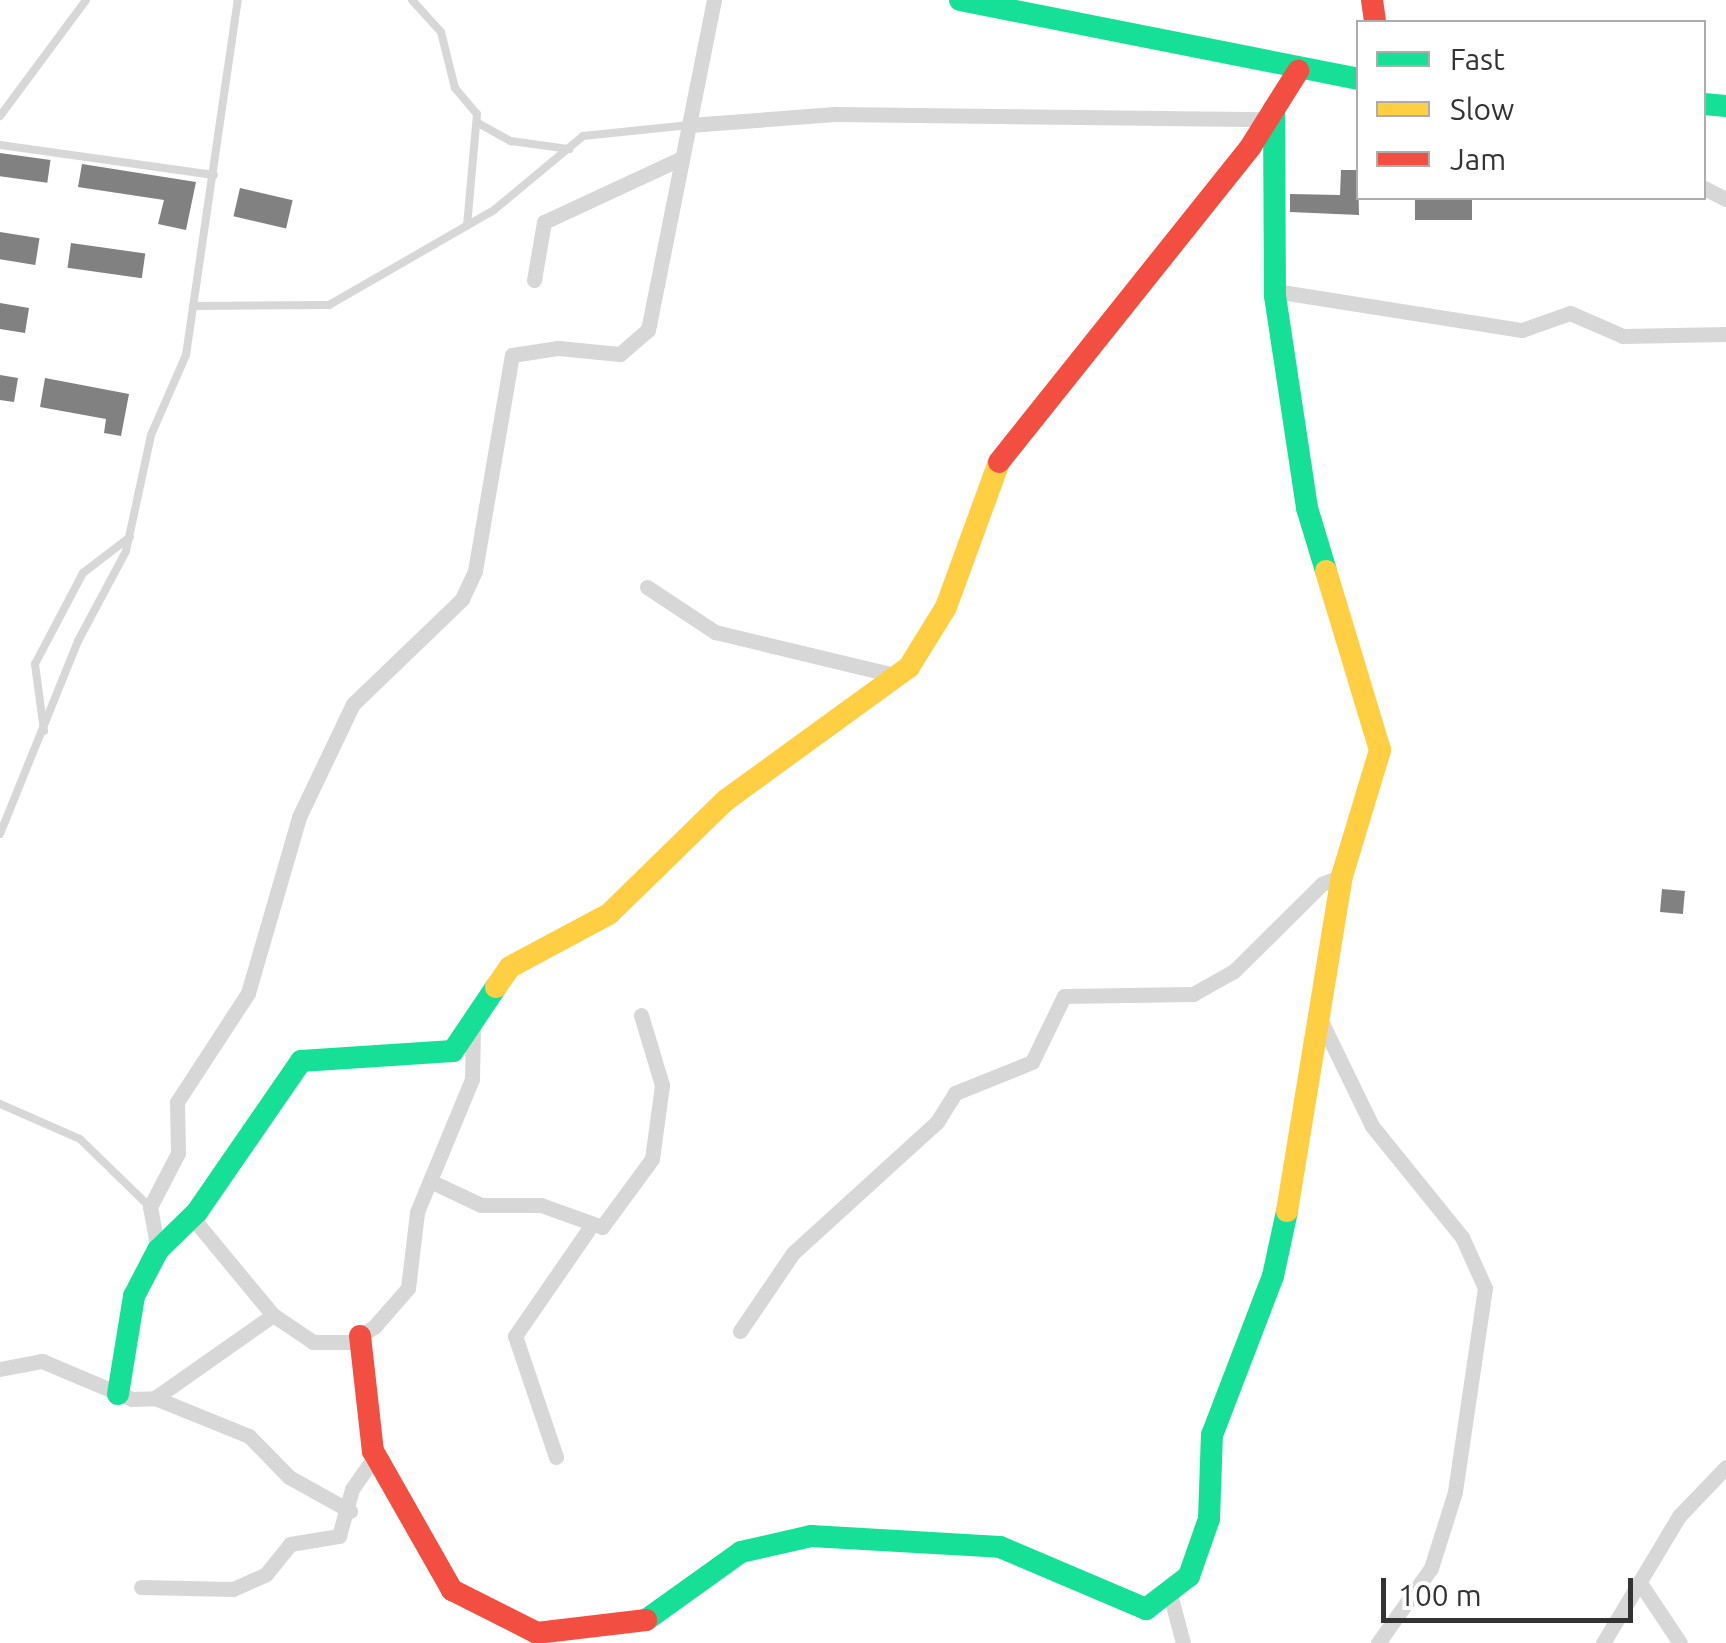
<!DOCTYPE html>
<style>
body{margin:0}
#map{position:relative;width:1726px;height:1643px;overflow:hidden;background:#fff;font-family:Ubuntu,sans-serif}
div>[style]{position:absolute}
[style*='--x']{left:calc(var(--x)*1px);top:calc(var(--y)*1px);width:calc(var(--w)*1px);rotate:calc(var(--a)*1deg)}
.building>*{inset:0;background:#818181;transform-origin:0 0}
.lane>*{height:8px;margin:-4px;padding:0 4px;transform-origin:4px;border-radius:4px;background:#d7d7d7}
.street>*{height:15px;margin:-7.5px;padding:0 7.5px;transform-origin:7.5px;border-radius:7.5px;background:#d7d7d7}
.fast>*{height:22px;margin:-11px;padding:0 11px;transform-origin:11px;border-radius:11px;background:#16e098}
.slow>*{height:22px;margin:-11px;padding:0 11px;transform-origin:11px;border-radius:11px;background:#ffcf43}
.jam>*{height:22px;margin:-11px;padding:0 11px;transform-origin:11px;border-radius:11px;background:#f24e42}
span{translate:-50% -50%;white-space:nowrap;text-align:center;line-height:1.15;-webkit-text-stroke:10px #fff;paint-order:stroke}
.legend{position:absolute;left:1356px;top:20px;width:350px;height:180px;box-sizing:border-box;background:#fff;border:2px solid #adadad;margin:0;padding:12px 18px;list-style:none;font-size:30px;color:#333}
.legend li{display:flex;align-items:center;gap:20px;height:50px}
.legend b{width:50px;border:2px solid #adadad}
.scale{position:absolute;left:1381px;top:1578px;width:252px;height:45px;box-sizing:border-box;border:5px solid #333;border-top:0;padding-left:12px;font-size:30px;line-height:35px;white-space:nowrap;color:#333;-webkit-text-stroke:8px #fff;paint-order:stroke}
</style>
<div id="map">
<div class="building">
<div style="left:0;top:153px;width:51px;height:23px;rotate:8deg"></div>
<div style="clip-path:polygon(82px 164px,196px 182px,186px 230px,158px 224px,164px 200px,78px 187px)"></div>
<div style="clip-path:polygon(1341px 170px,1358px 170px,1359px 215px,1290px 212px,1290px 194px,1340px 195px)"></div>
<div style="left:240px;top:188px;width:54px;height:29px;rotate:13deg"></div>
<div style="left:1415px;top:198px;width:57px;height:22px"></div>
<div style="left:0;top:232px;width:40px;height:27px;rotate:9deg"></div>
<div style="left:71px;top:243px;width:75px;height:25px;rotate:8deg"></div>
<div style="clip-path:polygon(0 303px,29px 308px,25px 333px,0 329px)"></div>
<div style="clip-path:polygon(0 375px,18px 378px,14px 402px,0 400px)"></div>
<div style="clip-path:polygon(45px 378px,129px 394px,121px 436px,104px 433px,106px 419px,40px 407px)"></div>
<div style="left:1662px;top:889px;width:23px;height:23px;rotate:5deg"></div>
</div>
<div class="lane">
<div style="--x:412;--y:0;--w:43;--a:47.8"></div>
<div style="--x:441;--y:32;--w:58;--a:76"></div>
<div style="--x:455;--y:88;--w:34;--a:50"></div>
<div style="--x:477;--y:114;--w:112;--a:95.1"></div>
<div style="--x:0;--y:116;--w:144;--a:-53.4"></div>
<div style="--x:478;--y:123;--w:38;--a:29"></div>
<div style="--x:511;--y:141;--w:59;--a:7.9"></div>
<div style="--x:0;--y:145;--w:216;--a:8"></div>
<div style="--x:193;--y:306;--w:136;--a:-0.4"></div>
<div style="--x:329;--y:305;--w:190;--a:-29.9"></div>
<div style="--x:494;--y:210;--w:116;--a:-39.7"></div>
<div style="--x:583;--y:136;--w:107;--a:-5.9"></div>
<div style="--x:44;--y:731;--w:68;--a:-97.7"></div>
<div style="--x:35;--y:664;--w:103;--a:-62.2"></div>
<div style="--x:83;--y:573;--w:59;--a:-37.5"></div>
<div style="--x:0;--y:834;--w:208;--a:-68"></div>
<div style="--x:78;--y:641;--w:102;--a:-61.9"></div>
<div style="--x:126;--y:551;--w:119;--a:-77.8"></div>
<div style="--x:151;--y:435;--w:87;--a:-66.4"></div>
<div style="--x:186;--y:355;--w:359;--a:-81.7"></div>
<div style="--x:0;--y:1104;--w:87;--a:23.6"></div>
<div style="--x:80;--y:1139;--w:98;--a:44.2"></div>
</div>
<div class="street">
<div style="--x:689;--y:125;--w:146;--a:-4.3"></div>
<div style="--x:835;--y:114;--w:433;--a:0.7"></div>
<div style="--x:1704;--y:188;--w:25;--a:27"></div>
<div style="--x:534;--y:280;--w:59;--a:-80.2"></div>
<div style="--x:544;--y:222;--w:152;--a:-24.9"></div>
<div style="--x:1275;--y:291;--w:250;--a:9"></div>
<div style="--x:1522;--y:330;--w:51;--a:-19.5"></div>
<div style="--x:1570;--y:313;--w:58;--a:23.5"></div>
<div style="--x:1623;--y:336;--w:103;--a:-1.1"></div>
<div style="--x:647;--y:587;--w:82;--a:33.5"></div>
<div style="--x:715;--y:632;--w:188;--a:13.5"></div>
<div style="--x:1322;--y:1023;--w:114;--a:64.1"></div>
<div style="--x:1372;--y:1126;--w:143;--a:51"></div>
<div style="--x:1462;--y:1237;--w:56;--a:65.7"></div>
<div style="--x:1485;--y:1288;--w:206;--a:98.4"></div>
<div style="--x:1455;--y:1492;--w:80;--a:107.5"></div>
<div style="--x:1431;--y:1568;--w:92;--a:125.2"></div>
<div style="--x:430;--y:1181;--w:56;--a:25.2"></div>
<div style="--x:481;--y:1205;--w:60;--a:0"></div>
<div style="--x:541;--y:1205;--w:65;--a:19.8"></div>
<div style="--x:602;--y:1227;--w:84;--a:-53.7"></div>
<div style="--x:652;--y:1159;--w:75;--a:-82.3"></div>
<div style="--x:662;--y:1085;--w:73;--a:-106.7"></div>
<div style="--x:191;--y:1216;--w:129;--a:50.4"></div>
<div style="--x:273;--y:1315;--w:48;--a:34"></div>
<div style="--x:313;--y:1342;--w:37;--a:0"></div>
<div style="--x:350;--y:1342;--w:28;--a:-32"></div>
<div style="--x:374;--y:1327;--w:52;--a:-48.9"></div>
<div style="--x:408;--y:1288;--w:77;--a:-83.2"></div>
<div style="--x:417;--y:1212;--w:144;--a:-67.5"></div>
<div style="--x:472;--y:1079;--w:54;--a:-88.9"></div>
<div style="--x:158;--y:1250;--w:44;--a:-100.5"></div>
<div style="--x:150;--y:1207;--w:61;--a:-62.6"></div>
<div style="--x:178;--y:1153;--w:51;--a:-91.1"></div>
<div style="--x:177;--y:1102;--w:130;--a:-56.9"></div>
<div style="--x:248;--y:993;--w:183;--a:-73.8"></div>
<div style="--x:299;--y:817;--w:125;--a:-64.5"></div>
<div style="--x:353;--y:704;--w:151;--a:-43.9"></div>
<div style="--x:462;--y:599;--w:31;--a:-65"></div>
<div style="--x:475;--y:571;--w:219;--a:-80.3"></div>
<div style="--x:512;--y:355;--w:47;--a:-8.7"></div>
<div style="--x:558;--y:348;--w:62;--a:5.5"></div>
<div style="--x:620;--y:354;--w:37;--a:-41"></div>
<div style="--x:648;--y:330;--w:337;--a:-78.7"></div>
<div style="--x:740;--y:1331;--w:94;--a:-55.8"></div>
<div style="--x:793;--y:1253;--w:195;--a:-42.3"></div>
<div style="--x:937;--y:1122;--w:34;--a:-58"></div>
<div style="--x:955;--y:1093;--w:83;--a:-21.9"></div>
<div style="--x:1032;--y:1062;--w:73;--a:-64.1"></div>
<div style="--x:1064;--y:996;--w:129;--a:-0.9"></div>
<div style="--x:1193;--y:994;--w:47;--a:-29.3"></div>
<div style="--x:1234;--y:971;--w:124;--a:-44.7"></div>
<div style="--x:1322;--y:884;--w:22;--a:-22"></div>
<div style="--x:0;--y:1369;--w:43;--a:-10.8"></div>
<div style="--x:42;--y:1361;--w:98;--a:22.9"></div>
<div style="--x:132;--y:1399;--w:23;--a:-2"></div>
<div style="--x:155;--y:1398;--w:144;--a:-35.1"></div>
<div style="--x:155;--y:1398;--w:101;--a:22"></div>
<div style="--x:249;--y:1436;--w:57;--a:45.7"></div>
<div style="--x:289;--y:1477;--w:70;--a:29.1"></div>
<div style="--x:556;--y:1457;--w:128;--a:-108.7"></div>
<div style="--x:515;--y:1336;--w:134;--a:-55.4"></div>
<div style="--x:1640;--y:1583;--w:72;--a:56.3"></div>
<div style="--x:141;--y:1587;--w:92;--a:1.2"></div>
<div style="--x:233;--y:1589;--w:36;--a:-24"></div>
<div style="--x:266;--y:1574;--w:38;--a:-51"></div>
<div style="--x:290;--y:1544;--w:50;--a:-9.3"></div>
<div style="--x:339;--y:1536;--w:49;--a:-74.5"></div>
<div style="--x:352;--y:1489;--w:40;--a:-55.1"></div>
<div style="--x:1170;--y:1594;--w:51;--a:75.1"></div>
<div style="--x:1603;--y:1643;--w:148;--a:-59.1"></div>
<div style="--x:1679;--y:1516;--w:68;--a:-46.2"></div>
</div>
<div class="fast">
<div style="--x:960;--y:0;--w:406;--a:11.2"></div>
<div style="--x:1704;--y:104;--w:22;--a:5"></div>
<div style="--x:1274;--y:109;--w:187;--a:89.7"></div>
<div style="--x:1275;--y:296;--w:214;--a:81.4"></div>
<div style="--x:1307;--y:508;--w:66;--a:73.2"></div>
<div style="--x:118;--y:1394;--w:99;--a:-80.7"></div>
<div style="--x:134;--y:1296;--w:52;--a:-62.4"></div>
<div style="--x:158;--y:1250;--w:54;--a:-44.3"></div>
<div style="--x:197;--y:1212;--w:183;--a:-55.4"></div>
<div style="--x:301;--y:1061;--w:152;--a:-3.8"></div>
<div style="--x:453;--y:1051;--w:77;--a:-56.1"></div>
<div style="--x:646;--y:1620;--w:117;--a:-35.6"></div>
<div style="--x:741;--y:1552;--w:72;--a:-12.9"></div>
<div style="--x:811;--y:1536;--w:189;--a:3.3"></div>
<div style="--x:1000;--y:1547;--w:159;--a:23"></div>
<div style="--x:1146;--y:1609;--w:54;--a:-37.5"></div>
<div style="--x:1189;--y:1576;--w:60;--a:-70.7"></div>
<div style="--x:1209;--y:1519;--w:84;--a:-88"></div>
<div style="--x:1212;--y:1435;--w:170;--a:-69"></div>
<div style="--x:1273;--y:1276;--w:66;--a:-77.8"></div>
</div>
<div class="slow">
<div style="--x:496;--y:987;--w:24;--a:-55"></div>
<div style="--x:510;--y:967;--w:112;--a:-28.2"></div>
<div style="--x:609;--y:914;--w:163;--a:-44.3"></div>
<div style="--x:726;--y:800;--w:226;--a:-36"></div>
<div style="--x:909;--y:667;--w:70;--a:-58.3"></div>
<div style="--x:946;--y:607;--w:154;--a:-69.9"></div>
<div style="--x:1287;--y:1211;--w:339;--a:-80.7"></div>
<div style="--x:1342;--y:876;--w:132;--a:-73.2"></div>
<div style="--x:1380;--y:750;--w:187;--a:-106.8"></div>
</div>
<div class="jam">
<div style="--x:1372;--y:0;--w:22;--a:82"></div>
<div style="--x:999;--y:462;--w:404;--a:-51.4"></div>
<div style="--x:1251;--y:146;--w:89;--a:-57.9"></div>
<div style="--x:360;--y:1336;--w:116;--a:83.6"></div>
<div style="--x:373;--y:1451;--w:160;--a:60.4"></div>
<div style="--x:452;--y:1590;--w:95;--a:26.8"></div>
<div style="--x:537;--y:1633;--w:110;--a:-6.8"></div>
</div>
<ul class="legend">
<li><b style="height:12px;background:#16e098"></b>Fast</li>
<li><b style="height:12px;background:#ffcf43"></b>Slow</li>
<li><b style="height:12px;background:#f24e42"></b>Jam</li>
</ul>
<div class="scale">100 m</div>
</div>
